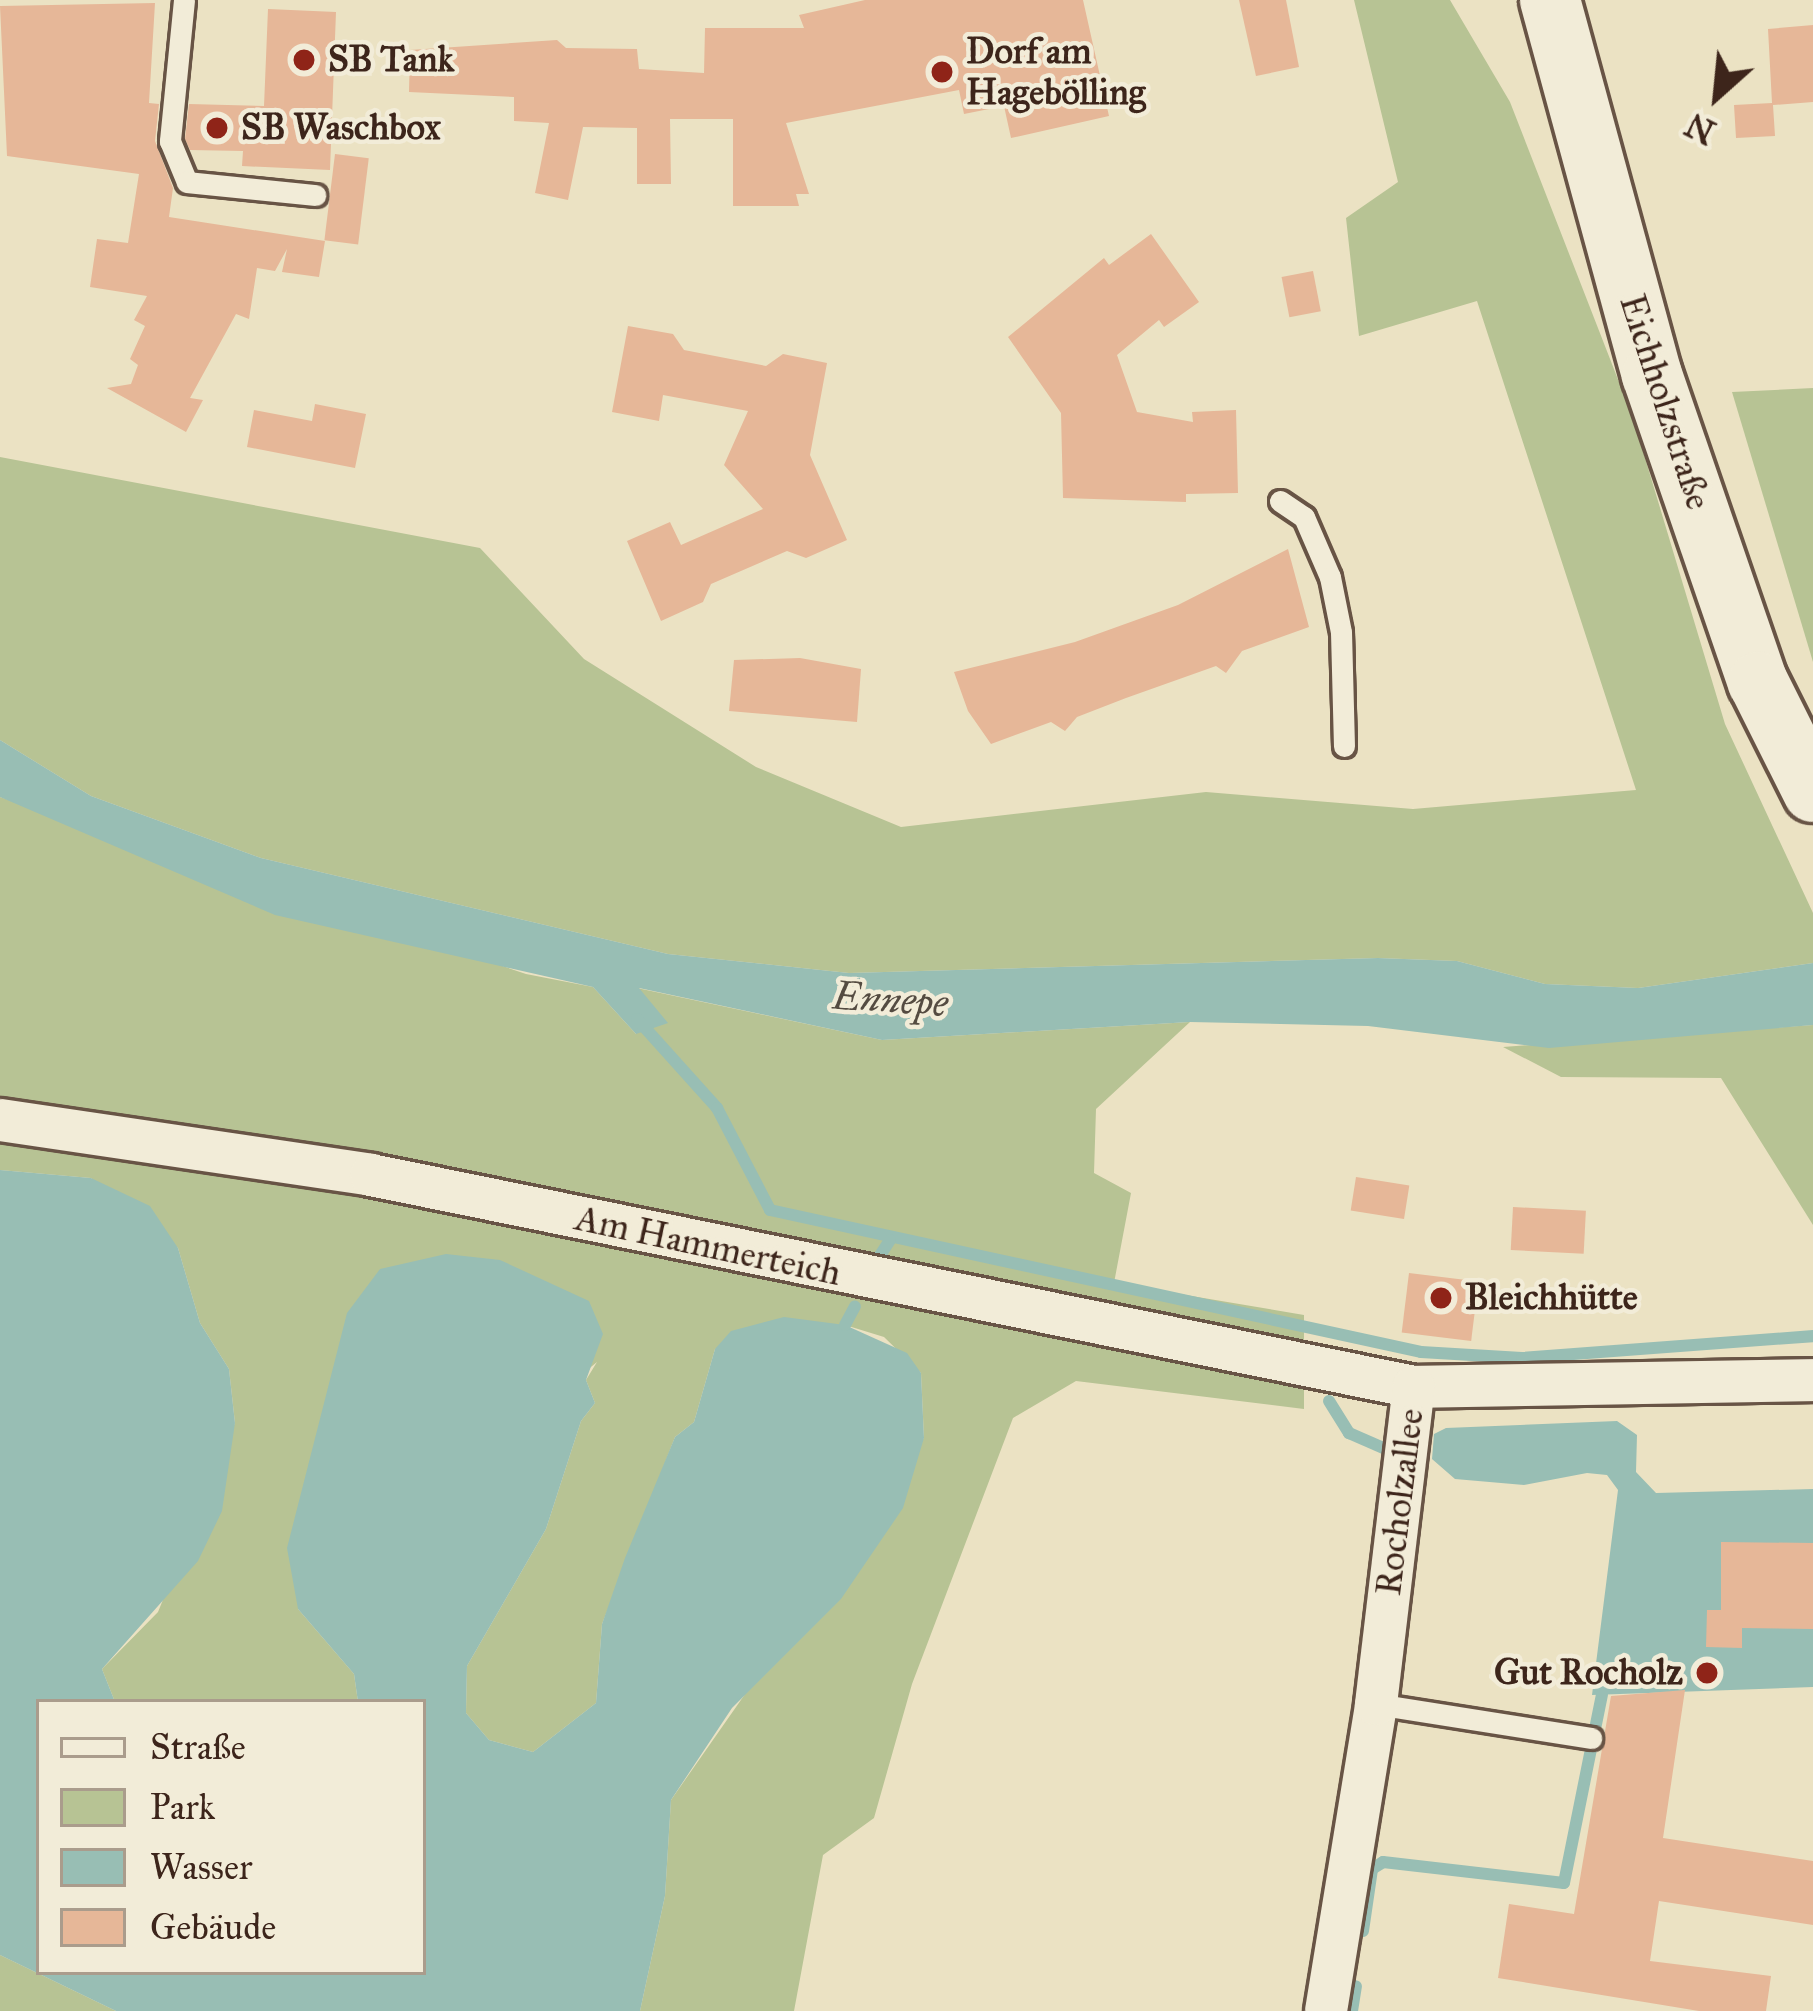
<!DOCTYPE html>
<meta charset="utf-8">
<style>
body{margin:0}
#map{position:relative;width:1813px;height:2011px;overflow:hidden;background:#ebe2c3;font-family:"IM FELL Great Primer",serif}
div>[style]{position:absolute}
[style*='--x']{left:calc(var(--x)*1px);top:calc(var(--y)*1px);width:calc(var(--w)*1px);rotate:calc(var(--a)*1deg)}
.green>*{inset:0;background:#b7c394}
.water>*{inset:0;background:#98beb4}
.stream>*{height:12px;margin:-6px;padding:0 6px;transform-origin:6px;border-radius:6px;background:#98beb4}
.building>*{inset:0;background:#e6b798;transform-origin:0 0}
.roads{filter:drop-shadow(3px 0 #685445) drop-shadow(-3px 0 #685445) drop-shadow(0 3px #685445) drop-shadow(0 -3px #685445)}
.service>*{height:21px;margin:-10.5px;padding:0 10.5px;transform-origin:10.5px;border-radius:10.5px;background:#f2ecd8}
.minor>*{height:42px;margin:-21px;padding:0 21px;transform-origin:21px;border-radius:21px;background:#f2ecd8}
.secondary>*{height:60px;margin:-30px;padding:0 30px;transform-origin:30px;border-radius:30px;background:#f2ecd8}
.dots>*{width:33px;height:33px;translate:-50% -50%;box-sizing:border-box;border:6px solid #f2ecd8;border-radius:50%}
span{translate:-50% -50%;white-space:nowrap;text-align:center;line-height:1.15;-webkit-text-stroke:9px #f2ecd8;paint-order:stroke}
.poi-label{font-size:36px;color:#3d251b;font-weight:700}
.left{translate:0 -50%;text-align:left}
.right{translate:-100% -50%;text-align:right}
.street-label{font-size:36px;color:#3d251b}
.water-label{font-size:39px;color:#544b41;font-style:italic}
.legend{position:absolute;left:36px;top:1699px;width:390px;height:276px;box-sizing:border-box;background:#f2ecd8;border:3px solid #aa9c8c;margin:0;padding:15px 21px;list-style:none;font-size:36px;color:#3d251b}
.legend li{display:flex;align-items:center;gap:24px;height:60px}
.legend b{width:60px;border:3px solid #aa9c8c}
.north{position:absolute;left:1657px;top:36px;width:120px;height:120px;-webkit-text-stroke:9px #f2ecd8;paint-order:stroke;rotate:207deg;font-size:33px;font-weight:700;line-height:48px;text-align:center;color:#3d251b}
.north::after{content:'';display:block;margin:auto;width:42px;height:54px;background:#3d251b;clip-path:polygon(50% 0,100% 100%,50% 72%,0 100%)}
</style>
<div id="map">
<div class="green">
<div style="clip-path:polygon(1354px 0,1450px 0,1510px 102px,1633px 418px,1725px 724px,1813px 913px,1813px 963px,1638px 988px,1545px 984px,1457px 961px,1378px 958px,849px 973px,668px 954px,261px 858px,91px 796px,0 740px,0 457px,480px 548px,584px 659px,756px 767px,901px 827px,1206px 792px,1413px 809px,1636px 790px,1477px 301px,1359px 336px,1346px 218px,1398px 182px)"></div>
<div style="clip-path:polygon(1813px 388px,1813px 662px,1732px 392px)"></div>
<div style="clip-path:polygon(0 797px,526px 974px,593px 987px,636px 1034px,637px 988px,882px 1040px,1190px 1022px,1096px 1109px,1094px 1173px,1131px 1193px,1114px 1283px,1304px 1315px,1304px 1409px,1076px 1381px,1013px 1418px,912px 1684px,874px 1818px,823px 1855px,794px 2011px,640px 2011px,665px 1896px,671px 1800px,924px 1438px,921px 1373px,884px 1337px,845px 1325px,715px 1349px,694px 1422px,675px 1437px,602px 1624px,596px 1703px,533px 1752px,489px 1740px,466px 1713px,467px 1666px,546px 1529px,581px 1421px,595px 1403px,586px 1380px,597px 1362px,298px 1609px,354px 1674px,358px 1702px,115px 1702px,102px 1669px,158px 1612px,235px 1423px,229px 1369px,200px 1323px,178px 1248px,91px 1178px,0 1170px)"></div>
<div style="clip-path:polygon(1813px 1025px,1813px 1225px,1721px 1078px,1561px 1077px,1503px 1047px)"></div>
<div style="clip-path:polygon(0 1955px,116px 2011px,0 2011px)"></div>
</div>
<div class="water">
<div style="clip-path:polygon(0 740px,91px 796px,261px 858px,668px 954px,849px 973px,1378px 958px,1457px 961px,1545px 984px,1638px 988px,1813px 963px,1813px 1025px,1549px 1048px,1368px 1026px,1190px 1022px,882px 1040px,639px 988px,668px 1023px,636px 1034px,593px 987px,275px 915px,0 797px)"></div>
<div style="clip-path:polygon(0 1170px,91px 1178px,150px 1206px,178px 1248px,200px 1323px,229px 1369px,235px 1423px,222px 1511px,198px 1561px,102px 1669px,115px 1702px,39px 1702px,39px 1972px,423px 1972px,423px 1702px,358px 1702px,354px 1674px,298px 1609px,287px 1548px,347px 1313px,380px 1269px,446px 1254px,500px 1260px,589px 1301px,603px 1334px,586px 1380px,595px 1403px,581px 1421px,546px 1529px,467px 1666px,466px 1713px,489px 1740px,533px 1752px,596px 1703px,602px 1624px,625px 1558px,675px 1437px,694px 1422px,715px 1349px,731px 1331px,784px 1317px,845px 1325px,907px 1353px,921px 1373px,924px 1438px,903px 1508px,841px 1599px,732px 1708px,671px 1800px,665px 1896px,640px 2011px,116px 2011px,0 1955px)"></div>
<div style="clip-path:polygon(1617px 1421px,1637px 1435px,1636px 1472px,1656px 1493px,1813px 1489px,1813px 1687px,1592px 1695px,1618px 1490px,1607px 1475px,1587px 1473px,1524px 1485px,1455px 1479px,1432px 1459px,1434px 1434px,1446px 1428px)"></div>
</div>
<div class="stream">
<div style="--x:637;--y:1019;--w:120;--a:48"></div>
<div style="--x:717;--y:1108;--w:115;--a:62.5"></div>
<div style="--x:770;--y:1210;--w:666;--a:12.3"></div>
<div style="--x:1421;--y:1352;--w:101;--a:3.4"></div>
<div style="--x:1522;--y:1358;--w:292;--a:-4.3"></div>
<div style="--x:879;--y:1257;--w:20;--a:-57"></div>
<div style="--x:845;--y:1325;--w:21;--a:-62"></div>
<div style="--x:1329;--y:1401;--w:38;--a:58"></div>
<div style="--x:1349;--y:1433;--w:45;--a:23.7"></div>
<div style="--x:1363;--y:1931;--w:63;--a:-81.7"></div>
<div style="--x:1372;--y:1869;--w:13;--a:-32"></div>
<div style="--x:1383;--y:1862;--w:182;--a:6.6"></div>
<div style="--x:1564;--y:1883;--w:192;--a:-78.6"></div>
<div style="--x:1352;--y:2011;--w:25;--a:-81"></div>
</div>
<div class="building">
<div style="clip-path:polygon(865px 0,1083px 0,1109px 116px,1011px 138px,1004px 106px,964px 114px,959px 90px,786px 123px,809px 194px,796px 194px,799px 206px,733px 206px,733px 119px,670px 119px,671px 184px,637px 184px,637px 128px,583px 127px,568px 200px,535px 193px,549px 123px,514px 121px,514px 97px,409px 92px,410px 50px,557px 40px,566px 48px,637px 49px,639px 69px,704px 73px,705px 28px,804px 28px,799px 15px)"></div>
<div style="clip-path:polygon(1239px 0,1286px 0,1299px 67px,1256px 76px)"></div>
<div style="clip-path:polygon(155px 3px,149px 103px,159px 104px,155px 141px,173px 188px,169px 217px,325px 241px,319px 277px,282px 272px,287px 249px,275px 271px,257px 268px,249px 319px,236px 314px,190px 398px,203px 400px,186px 432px,107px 388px,131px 384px,138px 365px,130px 359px,145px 326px,134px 320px,147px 296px,90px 287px,97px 239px,128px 243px,139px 174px,7px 156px,0 6px)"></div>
<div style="clip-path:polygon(268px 9px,336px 12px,330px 170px,242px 166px,243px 151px,190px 150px,185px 139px,189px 104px,264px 106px)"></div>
<div style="clip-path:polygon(1813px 25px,1813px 102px,1773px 105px,1775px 136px,1736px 138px,1734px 105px,1772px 103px,1768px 29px)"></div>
<div style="left:335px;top:154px;width:34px;height:87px;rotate:7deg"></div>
<div style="clip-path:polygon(1151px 234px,1199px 302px,1164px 327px,1159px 320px,1117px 355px,1137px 412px,1193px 422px,1192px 412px,1236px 410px,1238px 493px,1186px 494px,1186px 502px,1063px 498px,1061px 413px,1008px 337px,1104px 258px,1109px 265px)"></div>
<div style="left:1313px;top:271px;width:41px;height:32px;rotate:79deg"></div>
<div style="clip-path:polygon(628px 326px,673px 334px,684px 350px,766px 366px,783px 354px,827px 363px,810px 455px,847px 540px,806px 558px,787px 551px,711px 584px,703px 602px,661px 621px,627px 541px,670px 522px,681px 545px,763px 509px,724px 465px,748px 411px,663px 395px,659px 421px,612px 412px)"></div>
<div style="clip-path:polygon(315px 404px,366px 414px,355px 468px,247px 447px,254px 410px,312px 421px)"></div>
<div style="clip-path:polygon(1288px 549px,1309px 627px,1242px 651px,1226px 673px,1216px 666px,1126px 698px,1077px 717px,1065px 731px,1051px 722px,991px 744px,968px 711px,954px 672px,1075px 642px,1178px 605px)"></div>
<div style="clip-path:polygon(800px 658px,861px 669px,857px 722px,729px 711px,734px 660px)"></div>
<div style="left:1356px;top:1177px;width:54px;height:34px;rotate:9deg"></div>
<div style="left:1513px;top:1207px;width:73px;height:43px;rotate:3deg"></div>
<div style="left:1409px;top:1273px;width:70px;height:60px;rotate:7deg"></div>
<div style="clip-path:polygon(1721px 1542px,1813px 1543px,1813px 1629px,1742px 1628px,1742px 1648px,1706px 1647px,1707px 1610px,1721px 1610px)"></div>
<div style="clip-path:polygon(1685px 1690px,1663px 1838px,1813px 1861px,1813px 1925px,1659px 1901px,1650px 1961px,1771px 1976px,1766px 2011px,1699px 2011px,1498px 1978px,1509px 1904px,1574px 1914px,1611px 1696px)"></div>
</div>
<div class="roads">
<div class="service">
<div style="--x:184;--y:0;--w:142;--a:95.7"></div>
<div style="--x:170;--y:141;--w:44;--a:67.5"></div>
<div style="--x:187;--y:182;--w:129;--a:5.8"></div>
<div style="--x:1280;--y:501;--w:29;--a:34"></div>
<div style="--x:1304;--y:517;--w:65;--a:66.6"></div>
<div style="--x:1330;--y:577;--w:56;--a:78.7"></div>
<div style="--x:1341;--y:632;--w:114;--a:88.5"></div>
<div style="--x:1376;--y:1704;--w:218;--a:9"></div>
</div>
<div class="minor">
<div style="--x:0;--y:1120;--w:375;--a:8.4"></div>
<div style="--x:371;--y:1175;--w:1064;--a:11.49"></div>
<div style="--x:1414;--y:1387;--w:399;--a:-1"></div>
<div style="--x:1326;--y:2011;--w:311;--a:-80.7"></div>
<div style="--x:1376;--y:1704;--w:319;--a:-83.2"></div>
</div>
<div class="secondary">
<div style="--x:1550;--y:0;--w:389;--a:74.8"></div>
<div style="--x:1652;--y:375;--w:325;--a:71"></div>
<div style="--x:1758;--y:682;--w:123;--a:63.4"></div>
</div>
</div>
<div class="dots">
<div style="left:304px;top:60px;background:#8f2418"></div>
<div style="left:942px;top:72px;background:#8f2418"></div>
<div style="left:217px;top:128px;background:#8f2418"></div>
<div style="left:1441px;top:1298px;background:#8f2418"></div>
<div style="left:1707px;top:1673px;background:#8f2418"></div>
</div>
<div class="poi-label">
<span class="left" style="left:966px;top:72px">Dorf am<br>Hagebölling</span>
<span class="left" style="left:328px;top:60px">SB Tank</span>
<span class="left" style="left:241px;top:128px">SB Waschbox</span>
<span class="left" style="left:1465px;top:1298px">Bleichhütte</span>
<span class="right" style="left:1683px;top:1673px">Gut Rocholz</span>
</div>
<div class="street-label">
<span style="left:1665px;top:402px;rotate:72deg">Eichholzstraße</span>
<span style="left:708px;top:1246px;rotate:12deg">Am Hammerteich</span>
<span style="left:1400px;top:1502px;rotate:-83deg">Rocholzallee</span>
</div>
<div class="water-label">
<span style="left:890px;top:1000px;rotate:4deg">Ennepe</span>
</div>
<ul class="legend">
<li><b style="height:15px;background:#f2ecd8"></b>Straße</li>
<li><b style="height:33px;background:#b7c394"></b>Park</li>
<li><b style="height:33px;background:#98beb4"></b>Wasser</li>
<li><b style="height:33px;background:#e6b798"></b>Gebäude</li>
</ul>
<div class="north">N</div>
</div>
